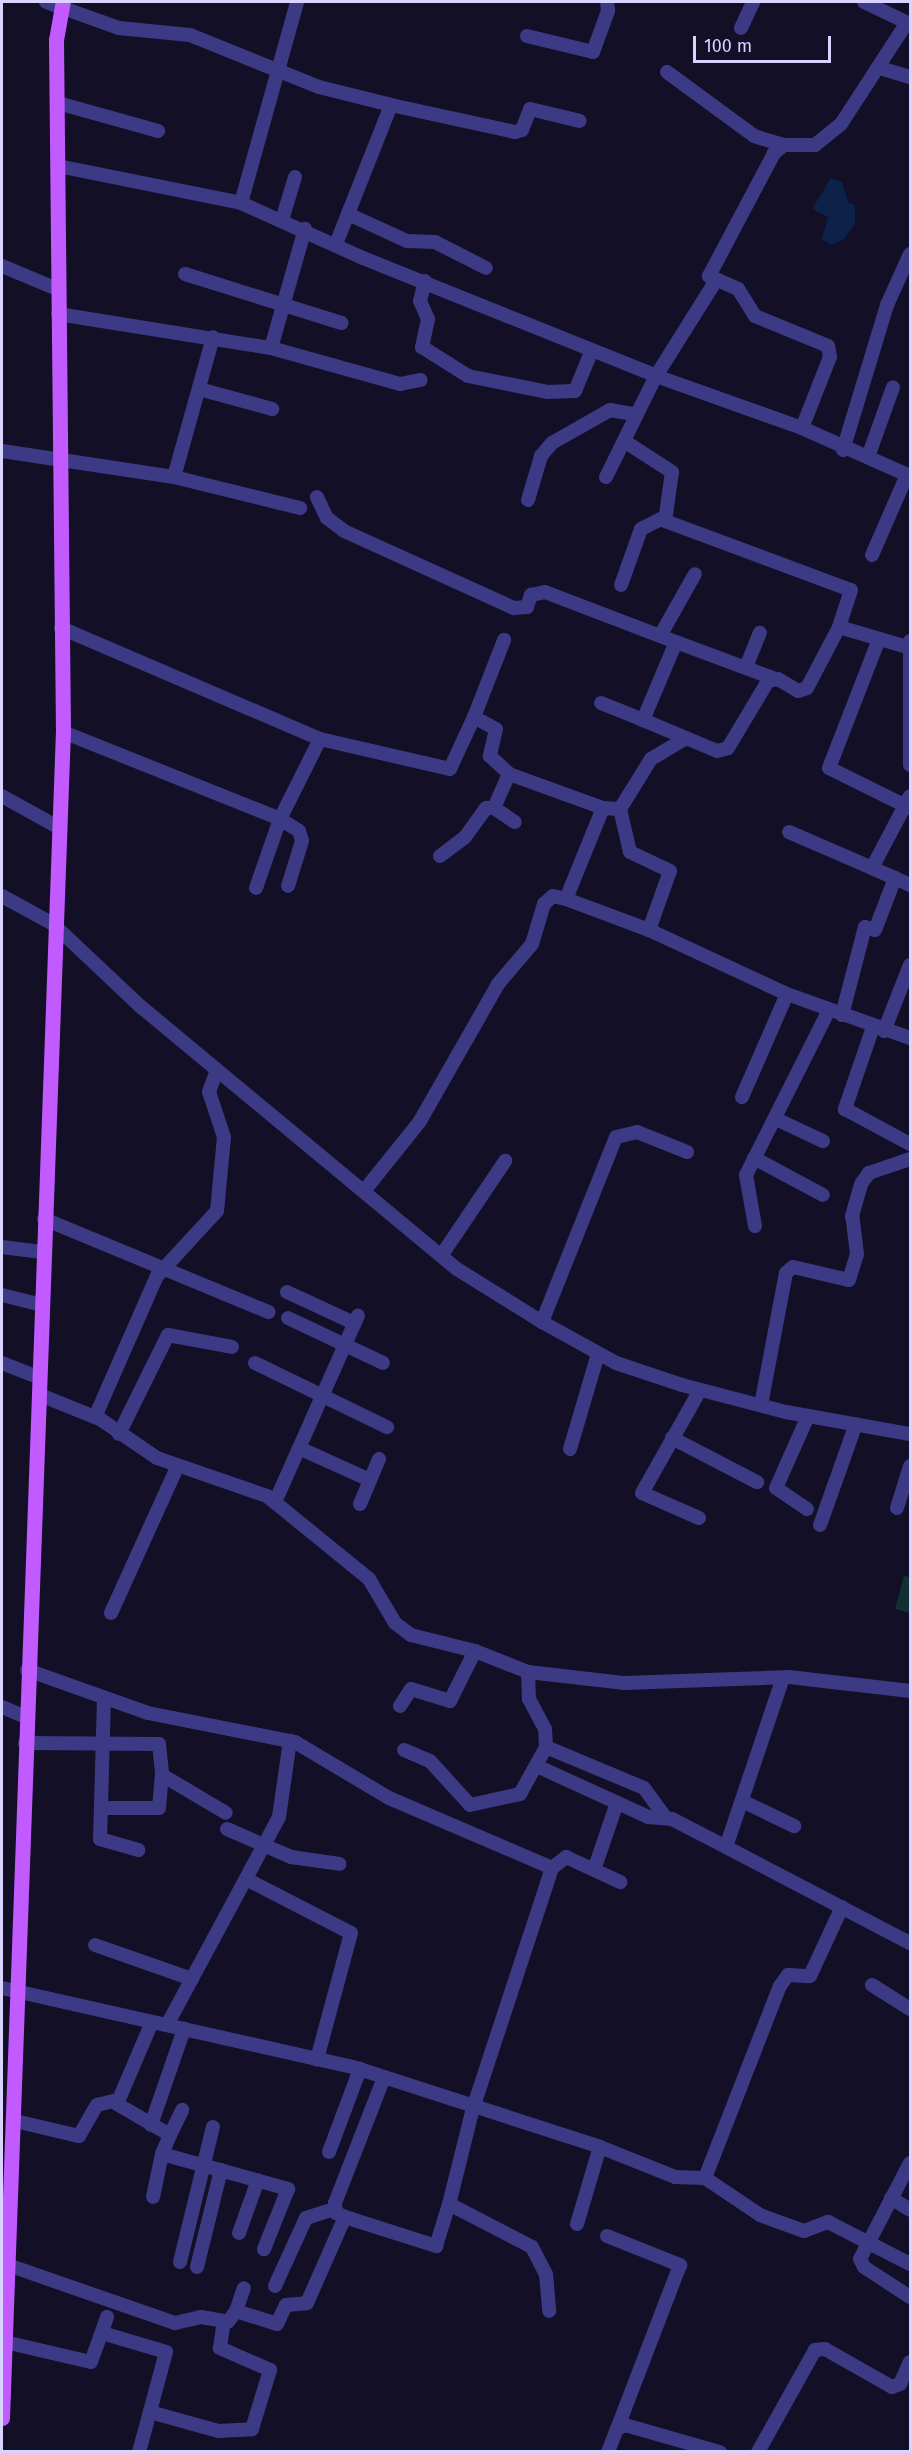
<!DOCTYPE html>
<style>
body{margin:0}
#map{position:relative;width:912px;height:2453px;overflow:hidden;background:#130f26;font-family:"Fira Sans",sans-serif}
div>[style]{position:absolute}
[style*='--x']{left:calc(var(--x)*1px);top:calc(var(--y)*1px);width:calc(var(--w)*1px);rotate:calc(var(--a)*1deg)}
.green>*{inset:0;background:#12302f}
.water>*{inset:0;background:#0c2248}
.minor>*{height:14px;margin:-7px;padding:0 7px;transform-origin:7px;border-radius:7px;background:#3d3a85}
.major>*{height:15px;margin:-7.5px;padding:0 7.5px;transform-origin:7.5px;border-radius:7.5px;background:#c25bff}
span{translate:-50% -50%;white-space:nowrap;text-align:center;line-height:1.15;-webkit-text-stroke:4.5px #130f26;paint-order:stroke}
.frame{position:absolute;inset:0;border:3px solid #d9d4ff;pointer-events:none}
.scale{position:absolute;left:693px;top:36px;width:138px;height:27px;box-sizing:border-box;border:3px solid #d9d4ff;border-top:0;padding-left:8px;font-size:18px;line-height:21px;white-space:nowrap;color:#d9d4ff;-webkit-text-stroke:4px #130f26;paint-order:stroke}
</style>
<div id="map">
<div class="green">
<div style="clip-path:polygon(904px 1576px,910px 1577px,910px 1613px,895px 1609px)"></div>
</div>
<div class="water">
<div style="clip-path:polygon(831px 178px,842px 182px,848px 202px,855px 205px,855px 223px,844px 239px,831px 245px,822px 239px,828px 217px,812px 209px)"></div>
</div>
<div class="minor">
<div style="--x:46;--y:2;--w:77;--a:19.6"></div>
<div style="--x:119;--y:28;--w:71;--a:5.6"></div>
<div style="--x:190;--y:35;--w:139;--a:22"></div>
<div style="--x:319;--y:87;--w:74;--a:14"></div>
<div style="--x:391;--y:105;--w:127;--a:12.3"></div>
<div style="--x:515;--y:132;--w:7;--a:-16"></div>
<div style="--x:522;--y:130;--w:22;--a:-69"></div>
<div style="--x:530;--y:109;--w:51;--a:13.5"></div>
<div style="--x:864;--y:2;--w:51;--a:25.6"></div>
<div style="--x:741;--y:28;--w:29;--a:-65"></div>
<div style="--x:527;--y:36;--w:68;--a:13.6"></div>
<div style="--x:593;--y:52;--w:44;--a:-69.9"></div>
<div style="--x:608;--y:11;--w:9;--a:-96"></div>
<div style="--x:880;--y:68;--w:31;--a:17"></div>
<div style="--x:667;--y:72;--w:108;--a:36.3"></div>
<div style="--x:754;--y:136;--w:31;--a:17"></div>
<div style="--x:58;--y:103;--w:104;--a:15.6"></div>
<div style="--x:58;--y:166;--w:187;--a:11.4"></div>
<div style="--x:241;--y:203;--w:134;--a:24.3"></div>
<div style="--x:363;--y:258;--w:316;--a:21.9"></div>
<div style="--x:656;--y:376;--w:155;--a:19.6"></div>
<div style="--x:802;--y:428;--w:118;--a:24"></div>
<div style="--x:241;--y:203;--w:209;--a:-74.4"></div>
<div style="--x:348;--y:214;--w:65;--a:24.6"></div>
<div style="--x:407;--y:241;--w:28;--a:2"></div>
<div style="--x:435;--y:242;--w:57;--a:27"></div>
<div style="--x:282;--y:220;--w:45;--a:-73.2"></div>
<div style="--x:336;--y:244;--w:149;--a:-68.4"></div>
<div style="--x:2;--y:266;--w:60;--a:22.7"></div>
<div style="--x:185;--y:274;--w:164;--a:17.4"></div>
<div style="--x:425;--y:281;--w:21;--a:104"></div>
<div style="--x:420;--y:301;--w:20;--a:66"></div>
<div style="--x:428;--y:319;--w:29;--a:102"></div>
<div style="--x:422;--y:347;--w:54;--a:32.2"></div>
<div style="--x:468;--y:376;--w:82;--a:11.3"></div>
<div style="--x:548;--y:392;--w:27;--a:-2"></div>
<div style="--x:575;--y:391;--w:44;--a:-67.5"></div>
<div style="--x:58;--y:314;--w:216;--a:9.1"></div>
<div style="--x:271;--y:348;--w:134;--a:15.6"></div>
<div style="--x:400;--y:384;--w:21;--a:-11"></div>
<div style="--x:271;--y:348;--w:124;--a:-74.1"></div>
<div style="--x:199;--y:389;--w:76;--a:15.3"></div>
<div style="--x:802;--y:428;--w:76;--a:-68.5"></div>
<div style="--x:830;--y:357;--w:11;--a:-100"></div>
<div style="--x:828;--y:346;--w:79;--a:-157.7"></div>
<div style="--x:755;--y:316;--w:32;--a:-122"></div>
<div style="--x:738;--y:289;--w:32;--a:-156"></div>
<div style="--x:709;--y:276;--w:139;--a:-62.1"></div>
<div style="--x:774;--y:153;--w:13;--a:-39"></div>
<div style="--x:784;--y:145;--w:31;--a:0"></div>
<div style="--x:815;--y:145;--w:33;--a:-39"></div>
<div style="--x:841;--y:124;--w:119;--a:-57"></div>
<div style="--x:624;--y:441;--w:57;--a:32.9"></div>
<div style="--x:672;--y:472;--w:49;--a:98.1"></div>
<div style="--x:665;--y:521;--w:198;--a:20.4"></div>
<div style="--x:851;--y:590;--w:39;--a:108"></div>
<div style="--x:843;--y:450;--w:152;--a:-73.1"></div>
<div style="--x:887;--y:305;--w:56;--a:-65.7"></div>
<div style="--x:2;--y:451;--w:174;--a:8.6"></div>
<div style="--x:174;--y:477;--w:130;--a:13.8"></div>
<div style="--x:868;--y:457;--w:74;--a:-70.3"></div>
<div style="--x:174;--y:477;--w:145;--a:-74.4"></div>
<div style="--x:606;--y:477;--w:113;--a:-63.7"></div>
<div style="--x:656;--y:376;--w:111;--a:-57.9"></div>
<div style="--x:317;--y:497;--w:23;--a:65"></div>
<div style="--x:327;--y:518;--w:21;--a:37"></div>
<div style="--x:344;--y:531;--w:187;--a:24.4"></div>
<div style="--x:514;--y:608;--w:13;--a:-4"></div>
<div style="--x:527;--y:607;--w:13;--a:-72"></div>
<div style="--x:531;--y:595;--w:14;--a:-12"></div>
<div style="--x:545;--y:592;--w:140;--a:20.9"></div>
<div style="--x:676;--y:642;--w:85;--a:112.9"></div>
<div style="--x:643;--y:720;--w:80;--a:22.7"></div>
<div style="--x:717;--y:751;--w:11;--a:-15"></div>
<div style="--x:728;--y:748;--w:78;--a:-59.2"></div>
<div style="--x:768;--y:681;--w:10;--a:-11"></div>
<div style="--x:778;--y:679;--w:23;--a:31"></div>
<div style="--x:798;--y:691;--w:9;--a:-18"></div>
<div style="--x:807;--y:688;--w:69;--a:-62.3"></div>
<div style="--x:839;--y:627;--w:71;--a:16.4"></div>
<div style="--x:528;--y:500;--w:46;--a:-73.5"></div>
<div style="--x:541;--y:456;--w:17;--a:-50"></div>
<div style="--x:552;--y:443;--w:67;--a:-29.6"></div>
<div style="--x:610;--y:410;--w:27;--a:10"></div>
<div style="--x:872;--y:555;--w:87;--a:-66.4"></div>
<div style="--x:621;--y:585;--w:59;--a:-70.3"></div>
<div style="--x:641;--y:529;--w:25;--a:-27"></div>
<div style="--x:61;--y:628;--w:282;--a:23.2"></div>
<div style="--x:660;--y:636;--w:71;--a:-60.6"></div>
<div style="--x:879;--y:639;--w:138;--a:111.2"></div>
<div style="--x:829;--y:768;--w:90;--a:26.3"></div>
<div style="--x:910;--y:641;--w:124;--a:90"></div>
<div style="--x:676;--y:642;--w:103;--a:20.4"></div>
<div style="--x:746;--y:667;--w:37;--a:-68"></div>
<div style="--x:601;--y:703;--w:45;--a:22"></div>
<div style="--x:474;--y:717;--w:83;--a:-68.7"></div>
<div style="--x:63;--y:732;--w:234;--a:21.8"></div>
<div style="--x:280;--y:819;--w:89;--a:-63.4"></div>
<div style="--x:320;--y:739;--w:133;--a:13"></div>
<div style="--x:450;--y:769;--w:57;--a:-65.2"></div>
<div style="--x:474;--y:717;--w:25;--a:29"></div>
<div style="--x:496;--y:729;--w:28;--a:103"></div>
<div style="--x:490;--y:756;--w:26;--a:43"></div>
<div style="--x:509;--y:774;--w:100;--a:19.9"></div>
<div style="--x:509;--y:774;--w:37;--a:114"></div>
<div style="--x:494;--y:808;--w:25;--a:34"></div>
<div style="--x:2;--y:796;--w:64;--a:29"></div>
<div style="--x:620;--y:809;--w:44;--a:76.9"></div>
<div style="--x:630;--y:852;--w:44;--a:25.4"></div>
<div style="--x:670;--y:871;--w:63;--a:109.6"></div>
<div style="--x:789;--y:832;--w:90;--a:23.4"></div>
<div style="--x:440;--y:856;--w:31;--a:-37"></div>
<div style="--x:465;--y:837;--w:36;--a:-54"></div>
<div style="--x:486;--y:808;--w:8;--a:0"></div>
<div style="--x:895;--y:878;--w:17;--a:25"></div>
<div style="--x:256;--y:888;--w:73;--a:-70.8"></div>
<div style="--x:280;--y:819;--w:22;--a:32"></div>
<div style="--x:299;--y:831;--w:10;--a:73"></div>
<div style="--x:302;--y:841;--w:47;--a:107.3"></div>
<div style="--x:2;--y:896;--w:58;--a:28.8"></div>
<div style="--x:53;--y:924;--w:120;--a:43.3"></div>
<div style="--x:140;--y:1006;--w:412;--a:39.7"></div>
<div style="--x:457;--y:1269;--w:100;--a:31.9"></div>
<div style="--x:542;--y:1322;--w:85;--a:29"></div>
<div style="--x:616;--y:1363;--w:70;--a:18.4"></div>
<div style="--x:682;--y:1385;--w:107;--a:14.6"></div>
<div style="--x:786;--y:1412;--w:126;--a:10.1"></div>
<div style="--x:566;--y:899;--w:89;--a:20.5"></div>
<div style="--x:649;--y:930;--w:152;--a:24.9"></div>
<div style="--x:787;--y:994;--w:131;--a:19.7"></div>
<div style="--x:842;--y:1015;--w:91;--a:-75.4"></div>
<div style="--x:865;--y:927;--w:10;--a:17"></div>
<div style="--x:875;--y:930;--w:56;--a:-69"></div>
<div style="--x:895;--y:878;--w:25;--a:-157"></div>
<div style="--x:872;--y:868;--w:81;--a:-62.2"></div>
<div style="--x:873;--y:1027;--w:87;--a:108.9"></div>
<div style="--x:845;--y:1109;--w:74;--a:28.3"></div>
<div style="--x:884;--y:1031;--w:71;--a:-68.5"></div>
<div style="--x:742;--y:1097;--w:112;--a:-66.4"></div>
<div style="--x:776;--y:1119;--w:52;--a:25.1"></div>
<div style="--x:754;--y:1158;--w:78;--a:28.2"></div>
<div style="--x:364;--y:1191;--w:90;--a:-51.3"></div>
<div style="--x:420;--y:1121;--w:158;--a:-60.3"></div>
<div style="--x:498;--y:984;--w:52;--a:-49.6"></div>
<div style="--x:532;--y:944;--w:42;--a:-73.3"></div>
<div style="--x:544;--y:904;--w:12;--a:-42"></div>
<div style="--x:553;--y:896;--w:13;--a:13"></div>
<div style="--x:566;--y:899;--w:98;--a:-67.9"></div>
<div style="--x:603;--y:808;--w:17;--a:3"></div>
<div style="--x:620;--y:809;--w:59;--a:-58.2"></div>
<div style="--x:651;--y:759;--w:39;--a:-31"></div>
<div style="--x:44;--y:1219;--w:243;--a:22.5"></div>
<div style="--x:755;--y:1226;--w:52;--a:-100"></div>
<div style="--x:746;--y:1175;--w:185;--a:-63.3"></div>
<div style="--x:2;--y:1247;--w:40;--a:7.1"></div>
<div style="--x:441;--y:1256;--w:115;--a:-56"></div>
<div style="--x:287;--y:1292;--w:74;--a:24.8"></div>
<div style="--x:2;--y:1295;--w:38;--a:14"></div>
<div style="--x:288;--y:1318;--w:105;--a:25.3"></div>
<div style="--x:542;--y:1322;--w:199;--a:-68.2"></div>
<div style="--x:616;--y:1137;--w:22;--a:-13"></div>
<div style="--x:637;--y:1132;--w:54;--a:21.8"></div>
<div style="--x:2;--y:1363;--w:41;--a:21.5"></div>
<div style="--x:255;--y:1363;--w:147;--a:25.9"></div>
<div style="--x:40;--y:1395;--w:65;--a:21.8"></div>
<div style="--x:100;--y:1419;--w:69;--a:34.4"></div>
<div style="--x:157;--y:1458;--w:116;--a:19.1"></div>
<div style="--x:267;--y:1496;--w:132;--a:39.1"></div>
<div style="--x:369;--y:1579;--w:51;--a:59.4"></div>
<div style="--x:395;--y:1623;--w:20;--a:37"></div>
<div style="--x:411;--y:1635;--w:66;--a:14"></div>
<div style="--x:475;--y:1651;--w:57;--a:21.6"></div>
<div style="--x:528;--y:1672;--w:98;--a:6.5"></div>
<div style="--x:625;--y:1683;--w:164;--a:-2.1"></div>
<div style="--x:789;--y:1677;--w:122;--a:6.6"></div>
<div style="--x:761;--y:1405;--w:134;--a:-79.3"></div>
<div style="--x:786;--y:1273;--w:9;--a:-41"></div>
<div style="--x:793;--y:1267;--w:57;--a:13.1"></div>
<div style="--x:849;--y:1280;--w:27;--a:-73"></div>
<div style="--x:857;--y:1254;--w:38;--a:-97"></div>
<div style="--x:852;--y:1216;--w:33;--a:-74"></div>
<div style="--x:861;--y:1184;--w:14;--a:-54"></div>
<div style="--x:869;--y:1173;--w:43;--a:-18.9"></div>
<div style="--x:95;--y:1417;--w:154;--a:-66.3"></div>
<div style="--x:157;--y:1276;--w:88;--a:-47.3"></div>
<div style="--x:217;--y:1211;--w:74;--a:-84.6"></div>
<div style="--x:224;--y:1137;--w:47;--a:-108.4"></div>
<div style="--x:209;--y:1092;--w:23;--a:-70"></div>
<div style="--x:119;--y:1434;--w:110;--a:-63.7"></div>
<div style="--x:168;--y:1335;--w:65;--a:10.6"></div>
<div style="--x:672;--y:1438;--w:96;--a:27.4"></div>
<div style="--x:299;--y:1448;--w:78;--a:24.3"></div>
<div style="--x:570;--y:1449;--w:99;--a:-73.6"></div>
<div style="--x:275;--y:1502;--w:204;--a:-66"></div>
<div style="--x:360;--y:1504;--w:49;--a:-67.1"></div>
<div style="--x:897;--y:1508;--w:44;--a:-72.8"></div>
<div style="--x:807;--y:1509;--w:37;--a:-146"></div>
<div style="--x:776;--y:1488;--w:79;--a:-66"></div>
<div style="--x:699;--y:1518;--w:62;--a:-156.3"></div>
<div style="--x:642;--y:1493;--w:118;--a:-60.6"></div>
<div style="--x:820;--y:1525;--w:107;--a:-70.4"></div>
<div style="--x:111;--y:1613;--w:162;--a:-65.6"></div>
<div style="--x:27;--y:1670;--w:128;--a:19.6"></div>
<div style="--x:148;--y:1713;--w:150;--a:11.2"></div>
<div style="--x:295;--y:1742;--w:109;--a:30.8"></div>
<div style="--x:389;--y:1798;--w:177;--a:23.2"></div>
<div style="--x:552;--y:1868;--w:253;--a:108.2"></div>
<div style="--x:473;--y:2108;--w:99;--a:104"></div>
<div style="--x:104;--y:1698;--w:141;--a:91.6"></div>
<div style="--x:100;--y:1839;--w:40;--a:16"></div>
<div style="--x:400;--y:1706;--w:20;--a:-57"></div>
<div style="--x:411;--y:1689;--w:41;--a:17.1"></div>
<div style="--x:450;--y:1701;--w:56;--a:-63.4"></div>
<div style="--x:2;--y:1707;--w:26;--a:23"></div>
<div style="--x:25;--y:1743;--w:134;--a:0.4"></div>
<div style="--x:159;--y:1744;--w:31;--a:84"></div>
<div style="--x:162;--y:1775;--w:74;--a:30.7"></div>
<div style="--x:546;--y:1747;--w:106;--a:22.7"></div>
<div style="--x:644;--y:1788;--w:37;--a:54"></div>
<div style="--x:404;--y:1750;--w:28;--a:23"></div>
<div style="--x:430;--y:1761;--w:59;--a:47.7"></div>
<div style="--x:470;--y:1805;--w:51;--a:-12.4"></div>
<div style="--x:520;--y:1794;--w:54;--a:-61"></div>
<div style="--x:546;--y:1747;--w:18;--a:-93"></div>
<div style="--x:545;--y:1729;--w:34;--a:-118"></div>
<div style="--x:529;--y:1699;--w:27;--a:-92"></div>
<div style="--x:539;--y:1767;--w:120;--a:24.6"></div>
<div style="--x:648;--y:1817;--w:24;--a:5"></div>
<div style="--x:672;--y:1819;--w:61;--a:27.4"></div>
<div style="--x:726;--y:1847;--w:178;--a:-71.4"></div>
<div style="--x:742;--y:1801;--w:58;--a:25.7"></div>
<div style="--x:104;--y:1808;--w:55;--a:0"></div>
<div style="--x:159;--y:1808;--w:33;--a:-85"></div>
<div style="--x:227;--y:1829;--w:70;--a:23.6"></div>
<div style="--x:291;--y:1857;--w:49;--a:8.1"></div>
<div style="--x:726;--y:1847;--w:208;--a:27.6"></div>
<div style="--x:552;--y:1868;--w:18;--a:-38"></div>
<div style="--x:566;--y:1857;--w:60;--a:24.8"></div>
<div style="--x:594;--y:1870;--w:71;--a:-71.1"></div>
<div style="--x:246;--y:1879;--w:118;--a:27.2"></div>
<div style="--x:351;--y:1933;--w:131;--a:105.1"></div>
<div style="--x:95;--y:1945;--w:103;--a:19.3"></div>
<div style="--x:872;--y:1985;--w:45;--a:32.3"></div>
<div style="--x:2;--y:1988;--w:360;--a:12.7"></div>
<div style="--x:353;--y:2067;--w:260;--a:17.9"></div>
<div style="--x:152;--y:2022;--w:89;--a:113.1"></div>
<div style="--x:117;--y:2104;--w:61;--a:30.3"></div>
<div style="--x:170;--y:2135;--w:21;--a:113"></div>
<div style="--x:162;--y:2154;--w:131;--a:15.5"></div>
<div style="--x:288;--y:2189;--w:65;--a:111.8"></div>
<div style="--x:167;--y:2025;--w:236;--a:-61.7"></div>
<div style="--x:279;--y:1817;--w:77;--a:-81.8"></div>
<div style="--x:15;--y:2121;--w:66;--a:13.2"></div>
<div style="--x:79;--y:2136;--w:36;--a:-60"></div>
<div style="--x:97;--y:2105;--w:21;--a:-14"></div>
<div style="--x:151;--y:2125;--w:102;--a:-71"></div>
<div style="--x:170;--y:2135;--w:28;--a:-64"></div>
<div style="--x:329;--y:2152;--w:89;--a:-69.5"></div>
<div style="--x:910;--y:2163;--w:108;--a:117.5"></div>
<div style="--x:860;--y:2259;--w:9;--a:63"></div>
<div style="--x:864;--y:2267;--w:55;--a:33.1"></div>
<div style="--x:705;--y:2178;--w:66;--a:33.9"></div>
<div style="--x:760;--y:2215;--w:47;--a:20"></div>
<div style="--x:804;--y:2231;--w:26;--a:-21"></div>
<div style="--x:828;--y:2222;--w:92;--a:27.1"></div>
<div style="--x:153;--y:2197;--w:44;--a:-78.2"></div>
<div style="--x:891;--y:2198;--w:22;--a:32"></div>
<div style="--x:345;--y:2217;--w:10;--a:-156"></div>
<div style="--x:336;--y:2213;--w:10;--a:-96"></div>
<div style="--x:335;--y:2203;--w:135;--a:-68.7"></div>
<div style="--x:577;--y:2224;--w:80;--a:-73.4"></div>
<div style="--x:600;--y:2147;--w:81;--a:21.8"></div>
<div style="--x:675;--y:2177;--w:30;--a:2"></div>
<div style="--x:705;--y:2178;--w:206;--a:-68.7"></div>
<div style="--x:780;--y:1986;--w:14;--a:-54"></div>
<div style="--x:788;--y:1975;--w:22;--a:3"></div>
<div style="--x:810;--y:1976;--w:76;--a:-65.1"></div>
<div style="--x:239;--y:2233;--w:56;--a:-70.3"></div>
<div style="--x:607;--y:2236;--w:79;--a:21.7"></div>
<div style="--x:680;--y:2265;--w:176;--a:111"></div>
<div style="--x:180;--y:2262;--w:139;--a:-76.3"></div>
<div style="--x:8;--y:2265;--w:177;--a:19.2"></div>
<div style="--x:175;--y:2323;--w:27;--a:-13"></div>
<div style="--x:201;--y:2317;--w:27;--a:10"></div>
<div style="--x:228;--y:2322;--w:14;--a:-54"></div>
<div style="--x:236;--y:2311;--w:43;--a:17.6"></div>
<div style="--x:277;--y:2324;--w:21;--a:-65"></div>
<div style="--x:286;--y:2305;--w:21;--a:-5"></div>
<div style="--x:307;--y:2303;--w:94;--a:-66.2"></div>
<div style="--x:345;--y:2217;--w:96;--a:17.7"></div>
<div style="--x:436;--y:2246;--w:44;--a:-72.8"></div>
<div style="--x:449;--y:2204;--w:93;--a:27.4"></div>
<div style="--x:532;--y:2247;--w:30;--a:63"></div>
<div style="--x:546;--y:2274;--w:37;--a:85"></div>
<div style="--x:197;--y:2267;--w:100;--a:-76.1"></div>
<div style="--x:275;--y:2286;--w:75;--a:-65.5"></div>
<div style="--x:306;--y:2218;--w:29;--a:-18"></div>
<div style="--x:236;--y:2311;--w:24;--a:-71"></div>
<div style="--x:102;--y:2333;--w:67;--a:16.5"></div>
<div style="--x:166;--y:2352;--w:104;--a:105.1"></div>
<div style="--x:5;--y:2342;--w:88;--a:13.1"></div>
<div style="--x:91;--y:2362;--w:48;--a:-70.4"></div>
<div style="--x:150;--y:2412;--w:71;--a:15.6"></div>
<div style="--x:218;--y:2431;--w:34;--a:-3"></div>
<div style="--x:252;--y:2429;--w:62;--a:-73"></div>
<div style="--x:270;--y:2370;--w:55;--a:-156.3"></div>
<div style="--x:220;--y:2348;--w:27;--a:-82"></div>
<div style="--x:608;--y:2452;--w:25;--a:-69"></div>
<div style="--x:617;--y:2429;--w:9;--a:-27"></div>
<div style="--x:625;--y:2425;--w:99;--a:15.9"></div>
<div style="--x:758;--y:2452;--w:117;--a:-60.8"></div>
<div style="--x:815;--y:2350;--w:10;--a:-6"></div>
<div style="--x:825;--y:2349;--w:77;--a:29.6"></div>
<div style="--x:892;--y:2387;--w:9;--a:-21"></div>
<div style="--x:900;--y:2384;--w:24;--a:-66"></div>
</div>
<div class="major">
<div style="--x:2;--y:2418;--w:1687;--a:-87.93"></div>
<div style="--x:63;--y:732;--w:692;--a:-90.58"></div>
<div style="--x:56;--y:40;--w:39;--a:-80"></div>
</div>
<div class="frame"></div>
<div class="scale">100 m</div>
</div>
